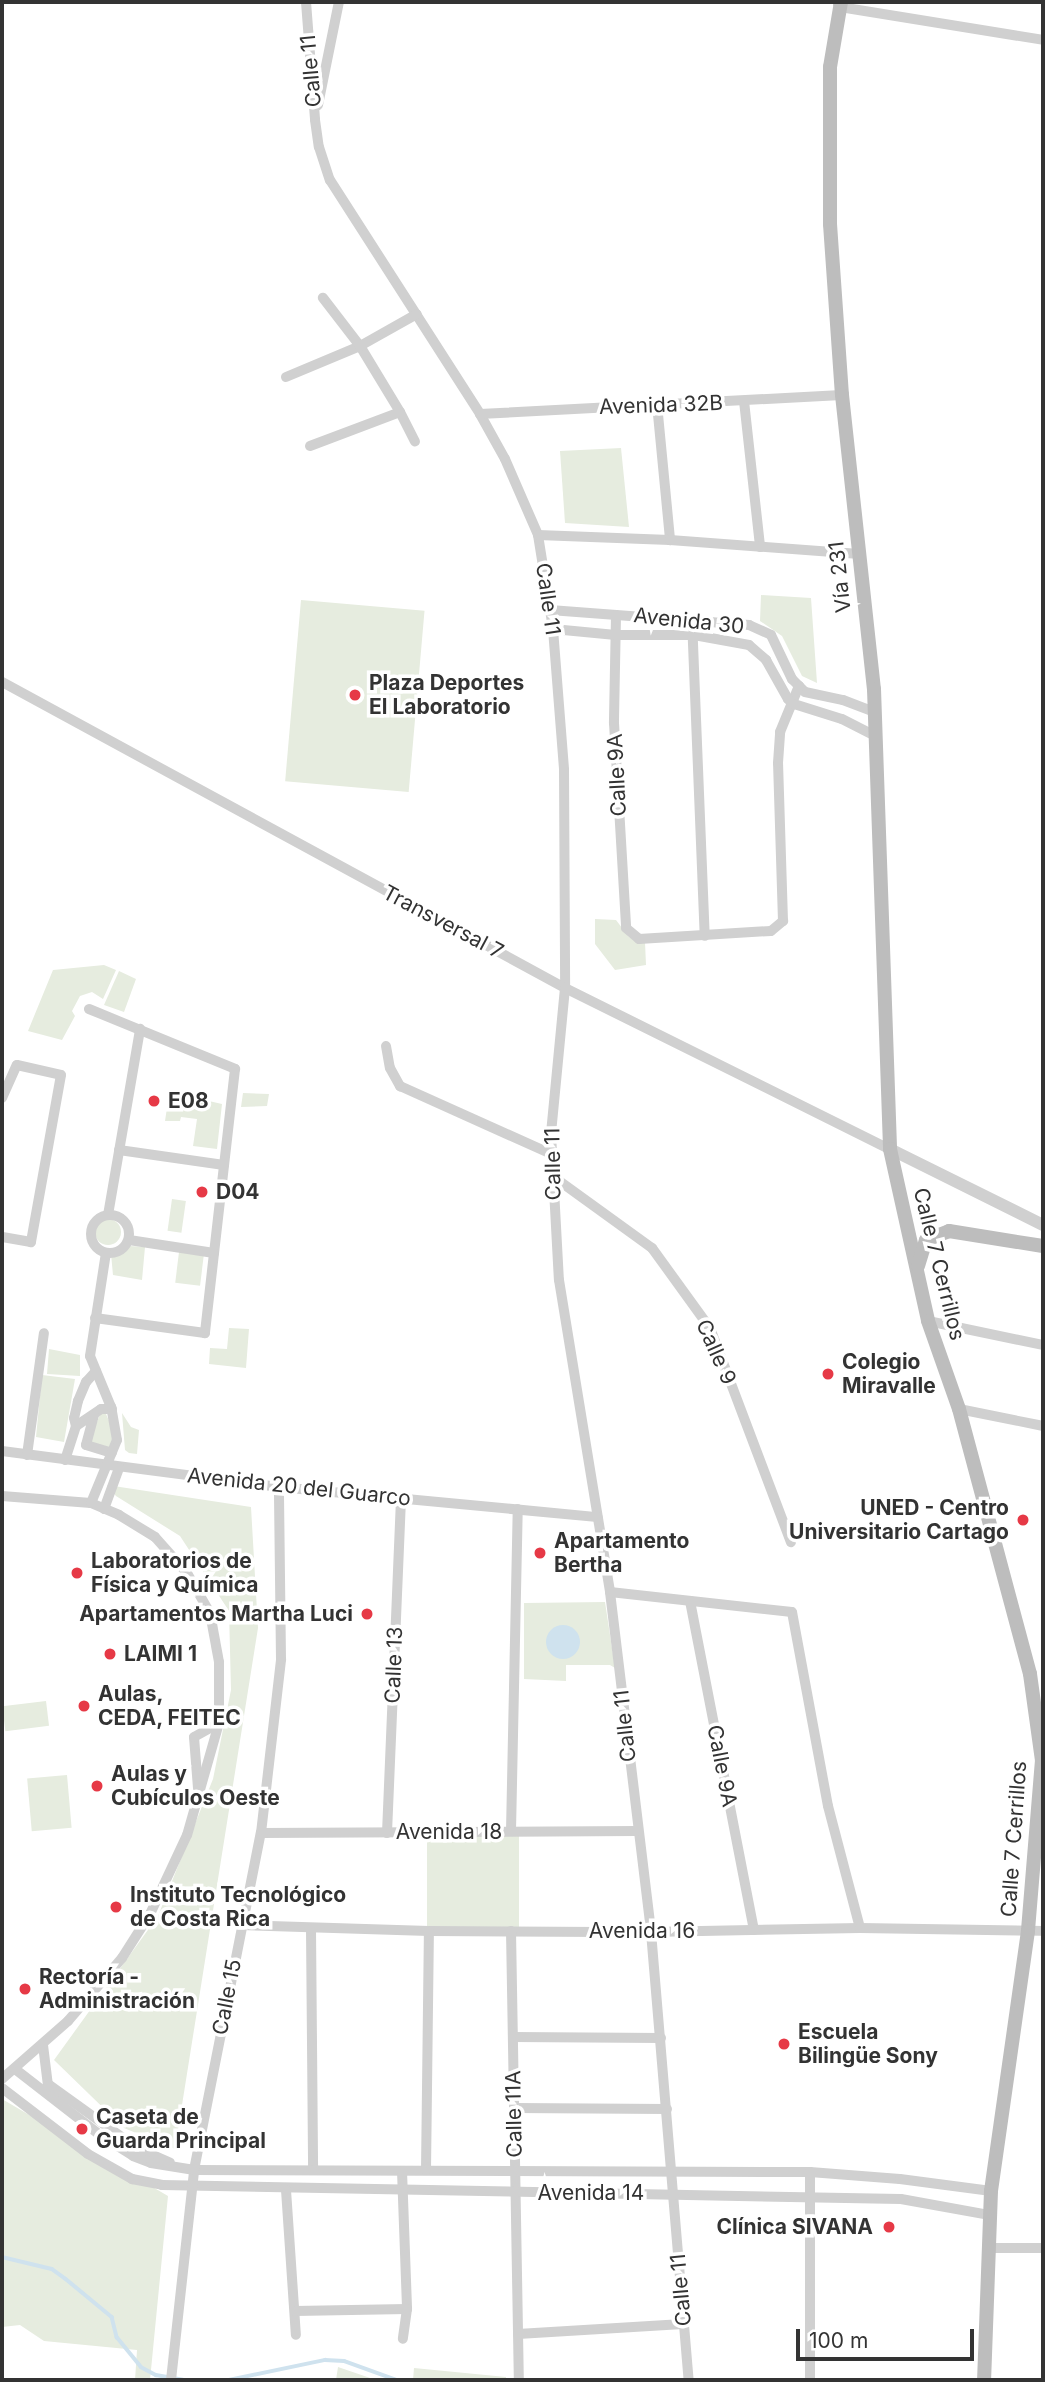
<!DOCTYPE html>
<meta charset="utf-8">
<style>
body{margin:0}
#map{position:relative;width:1045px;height:2382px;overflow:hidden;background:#fff;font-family:Inter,sans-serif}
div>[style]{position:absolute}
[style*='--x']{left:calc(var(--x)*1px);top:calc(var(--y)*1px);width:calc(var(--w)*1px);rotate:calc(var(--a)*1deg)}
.green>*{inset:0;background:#e6ecdf;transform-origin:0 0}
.round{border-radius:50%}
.water>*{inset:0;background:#cfe2ee}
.stream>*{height:3.5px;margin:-1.75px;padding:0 1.75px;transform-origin:1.75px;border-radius:1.75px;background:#cfe2ee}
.minor>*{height:10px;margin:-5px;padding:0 5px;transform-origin:5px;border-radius:5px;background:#d0d0d0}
.minor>.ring{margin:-5px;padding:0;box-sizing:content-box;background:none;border:10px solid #d0d0d0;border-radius:50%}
.tertiary>*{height:12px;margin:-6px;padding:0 6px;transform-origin:6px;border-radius:6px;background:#d0d0d0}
.secondary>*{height:14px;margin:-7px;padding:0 7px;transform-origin:7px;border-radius:7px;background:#bdbdbd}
.dots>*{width:19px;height:19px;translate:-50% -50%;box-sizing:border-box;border:4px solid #fff;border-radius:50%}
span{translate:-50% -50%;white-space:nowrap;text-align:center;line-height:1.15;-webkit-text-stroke:7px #fff;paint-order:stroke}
.street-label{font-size:21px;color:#333}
.poi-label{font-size:21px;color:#333;font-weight:700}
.left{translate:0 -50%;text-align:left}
.right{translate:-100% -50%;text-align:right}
.frame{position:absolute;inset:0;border:4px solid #333;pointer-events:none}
.scale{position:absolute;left:796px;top:2329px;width:178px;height:32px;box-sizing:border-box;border:4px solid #333;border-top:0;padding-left:9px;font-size:21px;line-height:24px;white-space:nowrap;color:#333;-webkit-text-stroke:5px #fff;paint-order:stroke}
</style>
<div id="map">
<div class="green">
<div style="clip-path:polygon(621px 448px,629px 527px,565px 523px,560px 451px)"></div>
<div style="clip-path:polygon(761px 595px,811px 598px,817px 683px,802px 676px,782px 636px,760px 621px)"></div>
<div style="left:301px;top:600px;width:124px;height:182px;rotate:5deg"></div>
<div style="clip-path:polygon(595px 919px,616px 920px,629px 937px,645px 942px,646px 965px,615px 970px,595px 944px)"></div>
<div style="clip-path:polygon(104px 965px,116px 970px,103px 999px,92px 992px,80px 996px,72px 1011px,75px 1016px,62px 1040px,28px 1031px,53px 970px)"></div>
<div style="clip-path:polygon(119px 971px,136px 979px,124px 1012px,104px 1005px)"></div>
<div style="clip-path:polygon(243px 1093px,269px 1094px,267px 1106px,241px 1107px)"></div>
<div style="clip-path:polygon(200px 1099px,222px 1104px,217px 1149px,193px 1146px,197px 1119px,181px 1117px,180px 1121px,165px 1121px,168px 1101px,198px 1107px)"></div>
<div style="left:172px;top:1199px;width:14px;height:32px;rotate:8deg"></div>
<div class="round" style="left:95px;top:1219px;width:26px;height:26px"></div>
<div style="clip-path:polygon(130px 1246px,145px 1247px,142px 1280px,113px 1275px,111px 1254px)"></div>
<div style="left:179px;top:1252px;width:25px;height:31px;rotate:7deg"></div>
<div style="clip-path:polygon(229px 1328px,249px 1329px,246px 1368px,209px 1364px,210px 1348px,227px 1349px)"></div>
<div style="clip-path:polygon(49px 1349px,80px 1355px,80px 1376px,47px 1374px)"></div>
<div style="clip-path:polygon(42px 1375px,75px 1379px,64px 1442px,36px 1437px)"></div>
<div style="clip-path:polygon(122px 1413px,131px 1427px,139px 1430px,137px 1454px,129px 1453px,125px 1450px)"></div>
<div style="clip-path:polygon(100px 1414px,106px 1414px,110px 1423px,113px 1442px,108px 1449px,89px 1443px)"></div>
<div style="clip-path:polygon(107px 1485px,251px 1507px,258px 1628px,175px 2149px,124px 2128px,54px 2060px,158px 1916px,213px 1779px,231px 1690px,229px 1611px,180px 1536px,116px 1496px)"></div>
<div style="clip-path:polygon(605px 1602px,615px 1668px,610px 1665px,566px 1665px,566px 1681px,524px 1679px,524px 1603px)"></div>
<div style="left:46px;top:1701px;width:25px;height:44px;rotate:83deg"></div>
<div style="left:67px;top:1775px;width:53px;height:40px;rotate:85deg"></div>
<div style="left:427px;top:1832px;width:92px;height:99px"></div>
<div style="clip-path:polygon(2px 2099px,168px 2196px,150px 2380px,135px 2380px,137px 2350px,44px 2341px,20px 2325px,2px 2327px)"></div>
<div style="clip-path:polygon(338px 2367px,376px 2380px,336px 2380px)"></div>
<div style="clip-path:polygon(414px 2368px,506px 2377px,506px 2380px,413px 2380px)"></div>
</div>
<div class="water">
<div class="round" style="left:546px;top:1625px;width:34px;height:34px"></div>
</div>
<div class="stream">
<div style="--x:2;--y:2257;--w:51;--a:13.5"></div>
<div style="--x:52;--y:2269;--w:17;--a:36"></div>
<div style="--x:66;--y:2279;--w:60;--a:39.6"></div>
<div style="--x:112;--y:2317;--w:21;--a:76"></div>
<div style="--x:117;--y:2337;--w:38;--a:51"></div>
<div style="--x:141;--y:2367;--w:17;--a:28"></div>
<div style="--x:156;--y:2375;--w:27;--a:10"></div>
<div style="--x:229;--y:2380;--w:98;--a:-11.8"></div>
<div style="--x:325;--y:2360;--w:19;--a:3"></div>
<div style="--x:344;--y:2361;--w:56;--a:19.7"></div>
</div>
<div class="minor">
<div style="--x:306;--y:2;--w:118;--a:85.6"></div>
<div style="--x:315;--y:120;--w:27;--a:82"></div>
<div style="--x:319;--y:147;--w:35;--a:72"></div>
<div style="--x:330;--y:180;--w:278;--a:57.3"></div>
<div style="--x:480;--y:414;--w:51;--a:60.9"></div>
<div style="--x:505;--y:459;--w:83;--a:66.5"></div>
<div style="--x:538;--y:535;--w:95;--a:80.9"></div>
<div style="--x:553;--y:629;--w:141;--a:85.5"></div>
<div style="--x:564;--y:770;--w:218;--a:89.7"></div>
<div style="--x:565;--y:988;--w:147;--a:95.5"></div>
<div style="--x:551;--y:1134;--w:146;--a:86.9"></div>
<div style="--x:559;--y:1280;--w:316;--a:80.7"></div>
<div style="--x:610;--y:1592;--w:342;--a:83.1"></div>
<div style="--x:651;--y:1932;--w:450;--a:85.2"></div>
<div style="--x:838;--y:4;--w:4;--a:56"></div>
<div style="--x:840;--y:7;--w:206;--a:9.2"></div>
<div style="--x:318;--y:105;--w:105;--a:-78.5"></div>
<div style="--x:286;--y:377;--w:80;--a:-22.7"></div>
<div style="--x:360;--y:346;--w:65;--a:-29.3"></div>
<div style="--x:744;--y:401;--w:147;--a:83.7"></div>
<div style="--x:657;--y:404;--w:137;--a:84.5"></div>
<div style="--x:400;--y:412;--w:33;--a:63"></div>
<div style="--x:480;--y:414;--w:362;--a:-3"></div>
<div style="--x:310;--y:446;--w:96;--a:-20.7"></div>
<div style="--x:400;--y:412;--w:77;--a:-121.2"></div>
<div style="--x:360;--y:346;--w:61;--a:-127.6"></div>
<div style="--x:538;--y:535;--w:132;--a:2.2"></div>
<div style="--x:670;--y:540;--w:190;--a:4.2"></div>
<div style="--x:550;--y:610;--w:200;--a:4.3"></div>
<div style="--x:749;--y:625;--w:24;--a:24"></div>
<div style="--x:771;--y:635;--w:49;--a:64.5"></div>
<div style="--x:792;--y:679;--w:18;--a:45"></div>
<div style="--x:805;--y:692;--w:39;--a:12"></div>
<div style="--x:843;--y:700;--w:34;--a:21"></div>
<div style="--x:616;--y:615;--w:108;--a:91.1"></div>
<div style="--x:614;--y:723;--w:205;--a:86.6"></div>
<div style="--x:626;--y:928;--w:17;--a:40"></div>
<div style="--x:639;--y:939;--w:132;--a:-3.5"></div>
<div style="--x:771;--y:931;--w:16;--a:-40"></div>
<div style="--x:783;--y:921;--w:158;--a:-91.8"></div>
<div style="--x:778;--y:763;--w:31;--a:-86"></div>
<div style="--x:780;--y:732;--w:50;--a:-67.6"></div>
<div style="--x:692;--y:619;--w:317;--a:87.7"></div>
<div style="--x:553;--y:629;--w:63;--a:5.4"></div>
<div style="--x:616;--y:635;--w:78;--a:0"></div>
<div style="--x:694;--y:635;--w:56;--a:10.3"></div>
<div style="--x:749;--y:645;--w:23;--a:41"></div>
<div style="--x:766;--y:660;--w:45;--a:60.6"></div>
<div style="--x:788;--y:699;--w:8;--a:40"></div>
<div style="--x:794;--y:704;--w:50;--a:17.4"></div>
<div style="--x:842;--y:719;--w:38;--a:27"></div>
<div style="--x:2;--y:682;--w:641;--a:28.52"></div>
<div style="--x:565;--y:988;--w:363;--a:26.4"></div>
<div style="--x:89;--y:1009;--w:158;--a:22.3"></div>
<div style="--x:235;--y:1069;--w:266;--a:96.5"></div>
<div style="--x:205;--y:1333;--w:111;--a:-172.2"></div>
<div style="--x:386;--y:1046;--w:22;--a:80"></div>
<div style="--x:390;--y:1068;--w:21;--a:61"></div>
<div style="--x:400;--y:1086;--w:166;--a:24.2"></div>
<div style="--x:2;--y:1098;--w:36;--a:-66"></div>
<div style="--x:17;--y:1065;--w:45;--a:12.8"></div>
<div style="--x:61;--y:1075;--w:170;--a:100.2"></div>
<div style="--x:31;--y:1242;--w:29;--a:-170"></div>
<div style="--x:119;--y:1150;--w:106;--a:8.1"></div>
<div style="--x:551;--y:1175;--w:125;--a:35.9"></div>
<div style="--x:652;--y:1248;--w:99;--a:54.1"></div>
<div style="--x:710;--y:1328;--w:229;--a:69.3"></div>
<div class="ring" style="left:91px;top:1215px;width:28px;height:28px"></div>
<div style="--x:108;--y:1215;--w:189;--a:-80.2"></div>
<div style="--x:129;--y:1240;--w:86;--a:8.7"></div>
<div style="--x:928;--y:1321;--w:117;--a:11.8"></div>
<div style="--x:96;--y:1371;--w:15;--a:132"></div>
<div style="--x:86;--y:1382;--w:21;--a:113"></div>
<div style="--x:78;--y:1401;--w:17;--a:103"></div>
<div style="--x:74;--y:1418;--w:8;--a:76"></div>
<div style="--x:76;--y:1426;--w:30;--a:-34"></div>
<div style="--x:101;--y:1409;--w:11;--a:0"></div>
<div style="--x:959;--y:1409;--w:86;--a:11.4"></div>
<div style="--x:94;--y:1415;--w:31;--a:105"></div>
<div style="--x:86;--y:1445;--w:27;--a:17"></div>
<div style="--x:2;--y:1451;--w:279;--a:7.4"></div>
<div style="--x:279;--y:1487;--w:320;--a:5.4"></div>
<div style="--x:27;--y:1455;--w:123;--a:-82.1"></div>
<div style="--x:65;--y:1460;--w:36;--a:-72"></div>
<div style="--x:2;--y:1496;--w:89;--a:4.5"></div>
<div style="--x:91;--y:1503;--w:30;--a:23"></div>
<div style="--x:119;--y:1515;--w:42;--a:31.4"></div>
<div style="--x:155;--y:1537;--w:48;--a:48.4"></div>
<div style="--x:187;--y:1573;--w:46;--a:60.1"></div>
<div style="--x:210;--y:1613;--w:50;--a:79.6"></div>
<div style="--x:219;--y:1662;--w:61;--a:90"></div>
<div style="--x:219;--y:1723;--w:116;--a:105.9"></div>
<div style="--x:187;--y:1835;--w:87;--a:115.1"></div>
<div style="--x:150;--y:1914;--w:52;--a:122.5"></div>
<div style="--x:122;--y:1958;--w:83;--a:130.6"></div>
<div style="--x:68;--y:2021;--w:88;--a:138.7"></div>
<div style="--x:91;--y:1503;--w:68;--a:-67.6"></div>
<div style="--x:117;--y:1440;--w:34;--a:-100"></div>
<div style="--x:111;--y:1407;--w:55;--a:-112.4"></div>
<div style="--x:90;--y:1356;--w:104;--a:-81.2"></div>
<div style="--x:104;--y:1509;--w:44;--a:-69.9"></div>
<div style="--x:610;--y:1592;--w:183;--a:6.3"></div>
<div style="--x:792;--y:1612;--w:197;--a:79.5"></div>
<div style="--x:828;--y:1806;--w:126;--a:75.3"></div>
<div style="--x:690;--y:1601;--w:335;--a:79"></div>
<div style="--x:198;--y:1788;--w:51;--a:-94.5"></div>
<div style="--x:194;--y:1737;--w:29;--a:-29"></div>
<div style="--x:511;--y:1831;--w:322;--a:-88.8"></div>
<div style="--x:261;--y:1833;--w:376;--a:-0.3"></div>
<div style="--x:387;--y:1833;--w:335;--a:-87.6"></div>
<div style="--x:241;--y:1925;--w:188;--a:1.8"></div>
<div style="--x:429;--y:1931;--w:222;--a:0.3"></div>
<div style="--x:651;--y:1932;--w:209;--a:-1.1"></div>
<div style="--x:860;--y:1928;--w:183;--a:0.9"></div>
<div style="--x:311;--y:1929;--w:241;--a:89.5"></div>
<div style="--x:511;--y:1931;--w:449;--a:89"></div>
<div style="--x:513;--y:2037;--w:148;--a:0.4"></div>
<div style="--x:43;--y:2045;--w:39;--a:83"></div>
<div style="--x:48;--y:2084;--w:110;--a:35.7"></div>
<div style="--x:137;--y:2148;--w:36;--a:24"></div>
<div style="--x:15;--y:2069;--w:108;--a:37.8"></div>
<div style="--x:100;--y:2135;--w:39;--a:32"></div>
<div style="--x:133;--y:2156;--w:19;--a:21"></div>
<div style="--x:151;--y:2163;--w:44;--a:9.2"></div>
<div style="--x:194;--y:2170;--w:616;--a:0.19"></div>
<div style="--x:810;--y:2172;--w:90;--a:4.4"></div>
<div style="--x:900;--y:2179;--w:92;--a:7.5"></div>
<div style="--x:2;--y:2088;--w:108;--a:37.5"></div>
<div style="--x:88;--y:2154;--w:51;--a:29.6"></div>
<div style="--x:132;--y:2179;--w:31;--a:11"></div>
<div style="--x:162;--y:2185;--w:739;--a:1.09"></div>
<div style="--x:901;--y:2199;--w:89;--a:10.3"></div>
<div style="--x:514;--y:2108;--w:153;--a:0.4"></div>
<div style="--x:426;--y:2170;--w:239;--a:-89.3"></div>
<div style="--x:402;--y:2171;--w:138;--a:87.9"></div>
<div style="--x:407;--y:2309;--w:30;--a:98"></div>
<div style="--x:286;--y:2190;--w:145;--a:86.1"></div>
<div style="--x:988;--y:2248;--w:55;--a:0"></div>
<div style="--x:295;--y:2311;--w:112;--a:-1"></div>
<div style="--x:518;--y:2334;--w:165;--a:-3.5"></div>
<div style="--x:171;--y:2380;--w:211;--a:-83.7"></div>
<div style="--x:194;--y:2170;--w:344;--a:-78.8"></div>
<div style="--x:261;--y:1833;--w:175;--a:-83.4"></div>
<div style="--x:281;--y:1659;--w:172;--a:-90.7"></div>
<div style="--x:810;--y:2380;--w:208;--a:-90"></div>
</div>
<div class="tertiary">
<div style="--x:890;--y:1149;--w:171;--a:26.4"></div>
</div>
<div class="secondary">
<div style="--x:841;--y:2;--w:66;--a:99.6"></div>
<div style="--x:830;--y:67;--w:157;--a:90"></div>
<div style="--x:830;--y:224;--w:171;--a:86"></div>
<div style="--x:842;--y:395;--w:296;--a:83.8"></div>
<div style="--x:874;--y:689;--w:460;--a:88"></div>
<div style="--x:890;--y:1149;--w:176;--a:77.5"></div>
<div style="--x:928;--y:1321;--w:93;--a:70.6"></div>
<div style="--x:959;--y:1409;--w:274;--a:75"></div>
<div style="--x:1030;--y:1674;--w:87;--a:82.1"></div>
<div style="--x:1042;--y:1760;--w:172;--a:94.7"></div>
<div style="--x:1028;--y:1931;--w:263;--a:98.1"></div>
<div style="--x:991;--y:2191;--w:189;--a:92.1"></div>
<div style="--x:918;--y:1266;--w:27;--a:-73"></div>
<div style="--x:926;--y:1240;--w:25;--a:-21"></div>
<div style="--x:949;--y:1231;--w:95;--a:9.1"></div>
</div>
<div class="dots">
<div style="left:355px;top:695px;background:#e63946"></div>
<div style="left:154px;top:1101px;background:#e63946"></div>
<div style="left:202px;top:1192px;background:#e63946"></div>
<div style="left:828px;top:1374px;background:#e63946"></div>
<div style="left:1023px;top:1520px;background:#e63946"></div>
<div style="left:540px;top:1553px;background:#e63946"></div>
<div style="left:77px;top:1573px;background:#e63946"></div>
<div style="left:367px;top:1614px;background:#e63946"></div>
<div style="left:110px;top:1654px;background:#e63946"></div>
<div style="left:84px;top:1706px;background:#e63946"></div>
<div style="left:97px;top:1786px;background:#e63946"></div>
<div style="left:116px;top:1907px;background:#e63946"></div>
<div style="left:25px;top:1989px;background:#e63946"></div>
<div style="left:784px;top:2044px;background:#e63946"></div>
<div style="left:82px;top:2129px;background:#e63946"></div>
<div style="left:889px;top:2227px;background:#e63946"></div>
</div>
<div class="street-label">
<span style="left:311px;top:71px;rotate:-95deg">Calle 11</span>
<span style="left:661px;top:405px;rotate:-2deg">Avenida 32B</span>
<span style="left:840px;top:577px;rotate:-96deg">Vía 231</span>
<span style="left:548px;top:599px;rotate:82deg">Calle 11</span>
<span style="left:689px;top:621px;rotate:6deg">Avenida 30</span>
<span style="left:617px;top:775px;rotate:-93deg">Calle 9A</span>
<span style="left:443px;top:922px;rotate:28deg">Transversal 7</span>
<span style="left:553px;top:1164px;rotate:-91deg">Calle 11</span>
<span style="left:939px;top:1264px;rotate:76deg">Calle 7 Cerrillos</span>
<span style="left:716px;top:1352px;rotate:66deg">Calle 9</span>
<span style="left:299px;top:1487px;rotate:6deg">Avenida 20 del Guarco</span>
<span style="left:394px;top:1665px;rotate:-88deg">Calle 13</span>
<span style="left:625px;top:1726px;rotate:-96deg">Calle 11</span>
<span style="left:722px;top:1766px;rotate:79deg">Calle 9A</span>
<span style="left:449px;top:1832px">Avenida 18</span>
<span style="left:1014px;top:1839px;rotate:-86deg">Calle 7 Cerrillos</span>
<span style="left:642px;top:1931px">Avenida 16</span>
<span style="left:227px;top:1997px;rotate:-79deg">Calle 15</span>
<span style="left:514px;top:2114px;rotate:-91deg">Calle 11A</span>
<span style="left:591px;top:2193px">Avenida 14</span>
<span style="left:681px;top:2290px;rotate:-95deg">Calle 11</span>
</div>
<div class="poi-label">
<span class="left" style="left:369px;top:695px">Plaza Deportes<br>El Laboratorio</span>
<span class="left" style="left:168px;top:1101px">E08</span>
<span class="left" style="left:216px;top:1192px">D04</span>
<span class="left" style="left:842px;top:1374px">Colegio<br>Miravalle</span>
<span class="right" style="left:1009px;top:1520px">UNED - Centro<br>Universitario Cartago</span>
<span class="left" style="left:554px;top:1553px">Apartamento<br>Bertha</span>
<span class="left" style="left:91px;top:1573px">Laboratorios de<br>Física y Química</span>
<span class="right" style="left:353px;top:1614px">Apartamentos Martha Luci</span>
<span class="left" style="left:124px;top:1654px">LAIMI 1</span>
<span class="left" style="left:98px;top:1706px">Aulas,<br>CEDA, FEITEC</span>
<span class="left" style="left:111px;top:1786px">Aulas y<br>Cubículos Oeste</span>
<span class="left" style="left:130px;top:1907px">Instituto Tecnológico<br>de Costa Rica</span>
<span class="left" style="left:39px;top:1989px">Rectoría -<br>Administración</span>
<span class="left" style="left:798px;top:2044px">Escuela<br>Bilingüe Sony</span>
<span class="left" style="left:96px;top:2129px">Caseta de<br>Guarda Principal</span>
<span class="right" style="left:873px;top:2227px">Clínica SIVANA</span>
</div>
<div class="frame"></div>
<div class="scale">100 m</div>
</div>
